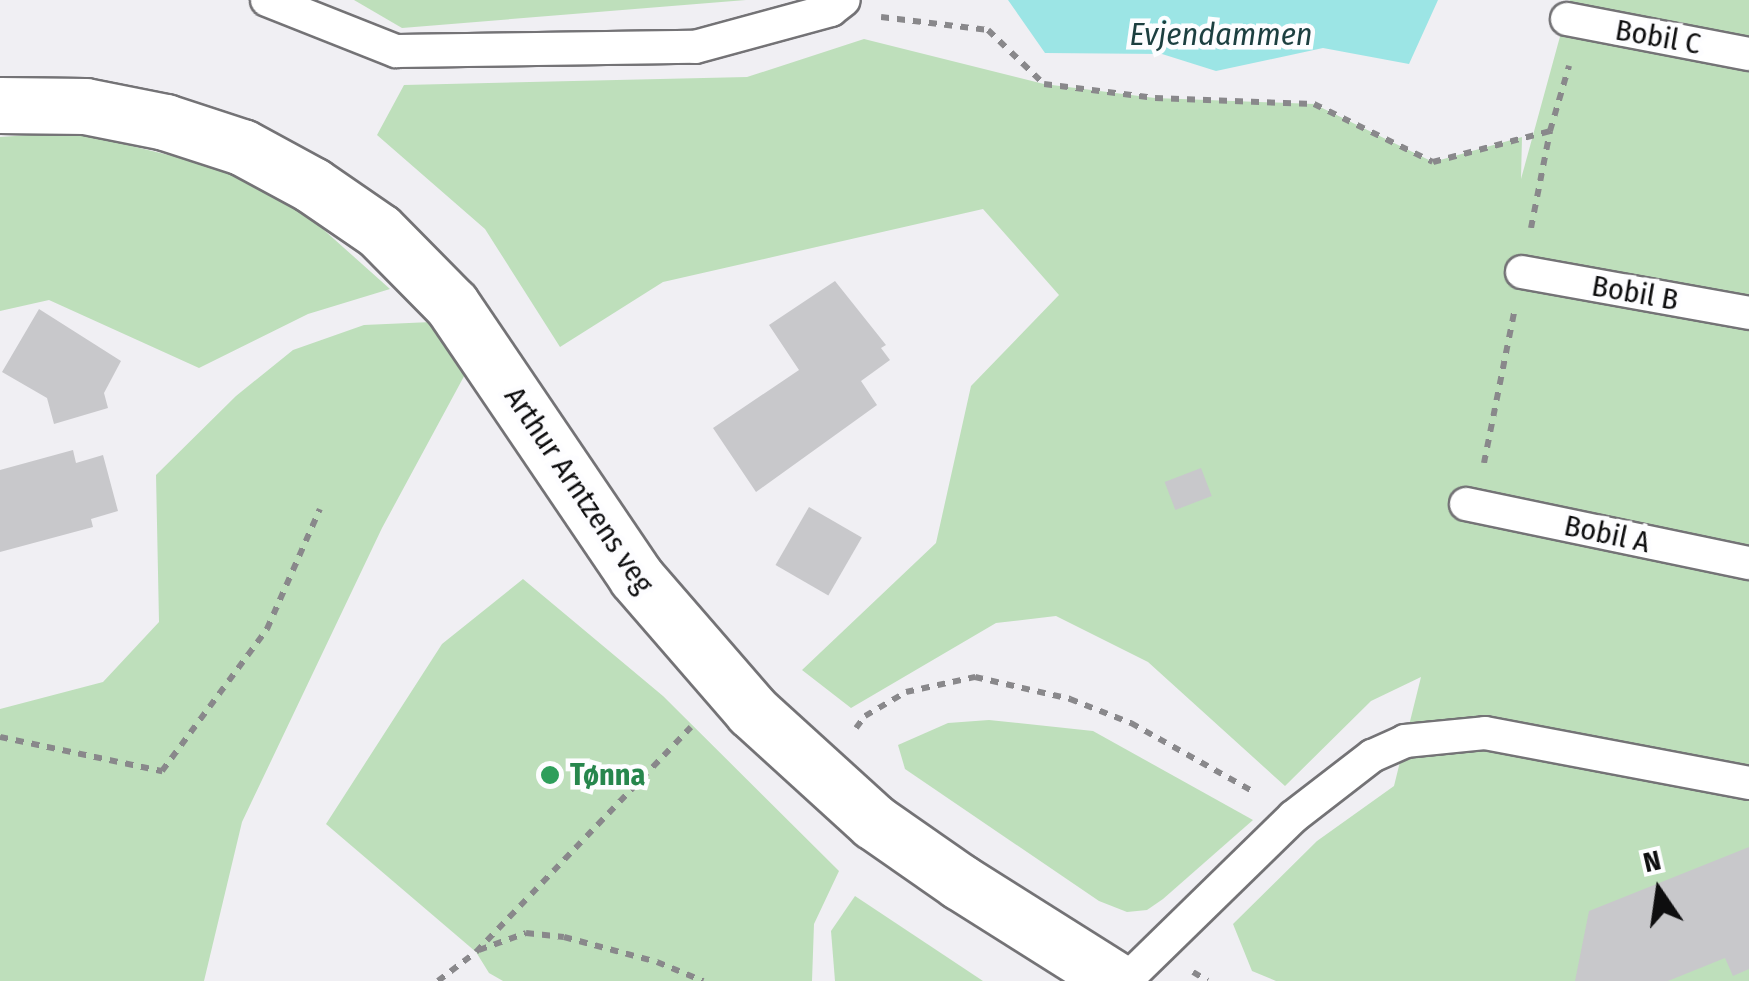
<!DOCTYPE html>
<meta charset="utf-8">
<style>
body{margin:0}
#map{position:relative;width:1749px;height:981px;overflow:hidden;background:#f0eff3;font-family:"Fira Sans Condensed",sans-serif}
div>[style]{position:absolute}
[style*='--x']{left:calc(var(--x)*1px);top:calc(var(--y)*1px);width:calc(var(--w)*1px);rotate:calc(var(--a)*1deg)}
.green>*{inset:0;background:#bedfbb}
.water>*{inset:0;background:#9ce5e5}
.building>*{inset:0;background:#c8c8cb;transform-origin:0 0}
.path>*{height:6px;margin-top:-3px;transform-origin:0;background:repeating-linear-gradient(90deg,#89888b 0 8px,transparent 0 16px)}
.roads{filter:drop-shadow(2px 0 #747376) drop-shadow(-2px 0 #747376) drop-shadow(0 2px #747376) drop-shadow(0 -2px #747376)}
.lane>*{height:32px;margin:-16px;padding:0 16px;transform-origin:16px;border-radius:16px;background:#fff}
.street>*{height:55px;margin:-27.5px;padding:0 27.5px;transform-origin:27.5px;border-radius:27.5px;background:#fff}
.dots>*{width:28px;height:28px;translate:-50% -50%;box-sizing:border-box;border:5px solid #fdfdff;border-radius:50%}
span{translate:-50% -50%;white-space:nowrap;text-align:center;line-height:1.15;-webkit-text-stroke:9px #fdfdff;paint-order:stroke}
.street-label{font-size:30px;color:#0e0e0f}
.leisure-label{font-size:30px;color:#27864d;font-weight:700}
.left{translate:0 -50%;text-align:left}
.water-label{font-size:32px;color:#1c3f40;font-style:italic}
.north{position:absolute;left:1609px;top:841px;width:100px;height:100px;-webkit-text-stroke:8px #fdfdff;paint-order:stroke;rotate:347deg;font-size:28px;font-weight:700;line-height:40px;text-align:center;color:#0e0e0f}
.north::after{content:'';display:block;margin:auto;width:35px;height:45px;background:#0e0e0f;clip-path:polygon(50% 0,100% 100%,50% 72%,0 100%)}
</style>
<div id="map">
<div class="green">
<div style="clip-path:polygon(354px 0,746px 0,402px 28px)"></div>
<div style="clip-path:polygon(1570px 0,1749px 0,1749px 981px,1276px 981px,1252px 971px,1233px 924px,1317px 841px,1394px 786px,1421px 677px,1371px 701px,1285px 786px,1148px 662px,1056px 616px,996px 623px,851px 708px,802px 670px,936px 543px,971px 386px,1059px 295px,983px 209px,663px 282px,560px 347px,485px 229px,377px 135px,404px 85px,747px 77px,864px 39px,1044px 84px,1155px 98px,1314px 104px,1433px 162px,1522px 137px,1521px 179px)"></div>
<div style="clip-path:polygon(75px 132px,217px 167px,306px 214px,390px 289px,308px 314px,199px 368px,49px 300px,0 311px,0 137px)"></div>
<div style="clip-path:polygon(454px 321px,482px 343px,382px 528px,242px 822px,204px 981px,0 981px,0 709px,103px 682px,159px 622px,156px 475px,236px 396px,293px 350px,364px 325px)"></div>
<div style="clip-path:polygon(523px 579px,663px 696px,839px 871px,814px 924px,812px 981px,503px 981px,489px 973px,476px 952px,326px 824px,442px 644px)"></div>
<div style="clip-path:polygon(989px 720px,1093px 731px,1253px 820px,1163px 899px,1147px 910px,1127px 912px,1099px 901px,905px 769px,898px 745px,948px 723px)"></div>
<div style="clip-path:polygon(855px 896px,983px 981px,835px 981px,831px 931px)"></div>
</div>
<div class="water">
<div style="clip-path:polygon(1008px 0,1438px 0,1409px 64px,1323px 48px,1216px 71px,1162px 54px,1045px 53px)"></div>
</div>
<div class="building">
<div style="clip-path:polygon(835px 281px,886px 345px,881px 348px,890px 360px,861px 381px,877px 405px,756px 492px,713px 428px,799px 370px,769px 325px)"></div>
<div style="clip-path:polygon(39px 309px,121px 361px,104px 393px,108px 408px,54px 424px,47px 398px,2px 372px)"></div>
<div style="clip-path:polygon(73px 450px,76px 463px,103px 455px,118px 511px,91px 519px,93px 527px,0 552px,0 470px)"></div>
<div style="left:1201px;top:468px;width:30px;height:39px;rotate:69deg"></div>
<div style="left:809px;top:507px;width:61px;height:67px;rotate:30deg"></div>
<div style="clip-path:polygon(1749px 847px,1749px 969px,1733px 976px,1725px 958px,1668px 981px,1575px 981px,1589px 911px)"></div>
</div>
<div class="path">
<div style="--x:881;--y:17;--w:108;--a:6.9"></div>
<div style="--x:988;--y:30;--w:78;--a:44"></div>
<div style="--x:1044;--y:84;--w:112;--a:7.2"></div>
<div style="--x:1155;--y:98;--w:159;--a:2.2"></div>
<div style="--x:1314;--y:104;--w:132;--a:26"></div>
<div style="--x:1433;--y:162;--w:121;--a:-14.8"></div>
<div style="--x:1550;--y:131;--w:68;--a:-73.7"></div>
<div style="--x:1531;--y:228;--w:99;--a:-78.9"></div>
<div style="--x:1484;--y:463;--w:153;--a:-78.7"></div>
<div style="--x:856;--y:728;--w:15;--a:-53"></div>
<div style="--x:865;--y:716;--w:48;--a:-30.3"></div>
<div style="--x:906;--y:692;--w:71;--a:-12.3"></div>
<div style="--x:975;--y:677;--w:98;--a:13"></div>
<div style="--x:1070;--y:699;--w:66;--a:21.5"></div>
<div style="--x:1131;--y:723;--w:141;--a:29.3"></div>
<div style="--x:0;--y:737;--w:166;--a:11.9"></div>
<div style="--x:162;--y:771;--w:177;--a:-53.5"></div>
<div style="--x:267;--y:629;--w:131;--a:-66.2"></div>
<div style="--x:479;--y:950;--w:50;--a:-19.9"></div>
<div style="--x:526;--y:933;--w:38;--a:6"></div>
<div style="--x:564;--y:937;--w:96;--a:15"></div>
<div style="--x:657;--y:962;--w:50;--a:22.4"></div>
<div style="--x:1193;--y:972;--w:17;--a:31"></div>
<div style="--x:438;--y:981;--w:48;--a:-37.3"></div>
<div style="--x:476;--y:952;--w:311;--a:-46.3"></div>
</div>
<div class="roads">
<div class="lane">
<div style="--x:267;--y:0;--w:139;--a:21.6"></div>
<div style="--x:396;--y:51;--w:299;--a:-0.8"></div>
<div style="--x:695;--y:47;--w:141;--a:-15.2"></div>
<div style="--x:831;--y:10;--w:16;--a:-38"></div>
<div style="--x:1567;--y:19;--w:185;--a:10.9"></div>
<div style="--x:1522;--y:272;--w:231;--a:10.2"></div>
<div style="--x:1466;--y:504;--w:289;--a:11.8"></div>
<div style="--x:1125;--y:981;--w:235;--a:-44.3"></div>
<div style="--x:1293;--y:817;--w:100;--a:-37.7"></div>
<div style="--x:1372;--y:756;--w:36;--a:-24"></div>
<div style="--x:1405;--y:741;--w:80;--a:-5.7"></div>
<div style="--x:1485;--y:733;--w:269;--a:10.7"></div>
</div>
<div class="street">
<div style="--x:0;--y:105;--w:85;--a:0.7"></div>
<div style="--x:85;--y:106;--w:82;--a:11.3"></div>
<div style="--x:165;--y:122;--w:81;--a:18"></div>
<div style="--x:242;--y:147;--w:80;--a:28.5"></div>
<div style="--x:312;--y:185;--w:81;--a:34.5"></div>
<div style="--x:379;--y:231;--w:104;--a:45.4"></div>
<div style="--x:452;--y:305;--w:328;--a:55.9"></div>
<div style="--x:636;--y:577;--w:177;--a:49.1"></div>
<div style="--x:752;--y:711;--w:165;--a:42.3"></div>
<div style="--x:874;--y:822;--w:105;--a:34.9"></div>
<div style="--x:960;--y:882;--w:186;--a:32.2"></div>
</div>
</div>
<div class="dots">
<div style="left:550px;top:775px;background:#2e9e5b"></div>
</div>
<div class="street-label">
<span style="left:1658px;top:37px;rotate:10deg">Bobil C</span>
<span style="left:1635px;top:293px;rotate:10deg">Bobil B</span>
<span style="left:579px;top:490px;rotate:56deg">Arthur Arntzens veg</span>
<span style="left:1607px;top:534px;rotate:12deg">Bobil A</span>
</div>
<div class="leisure-label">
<span class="left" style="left:570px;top:775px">Tønna</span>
</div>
<div class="water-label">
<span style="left:1221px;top:34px">Evjendammen</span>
</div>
<div class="north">N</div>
</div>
